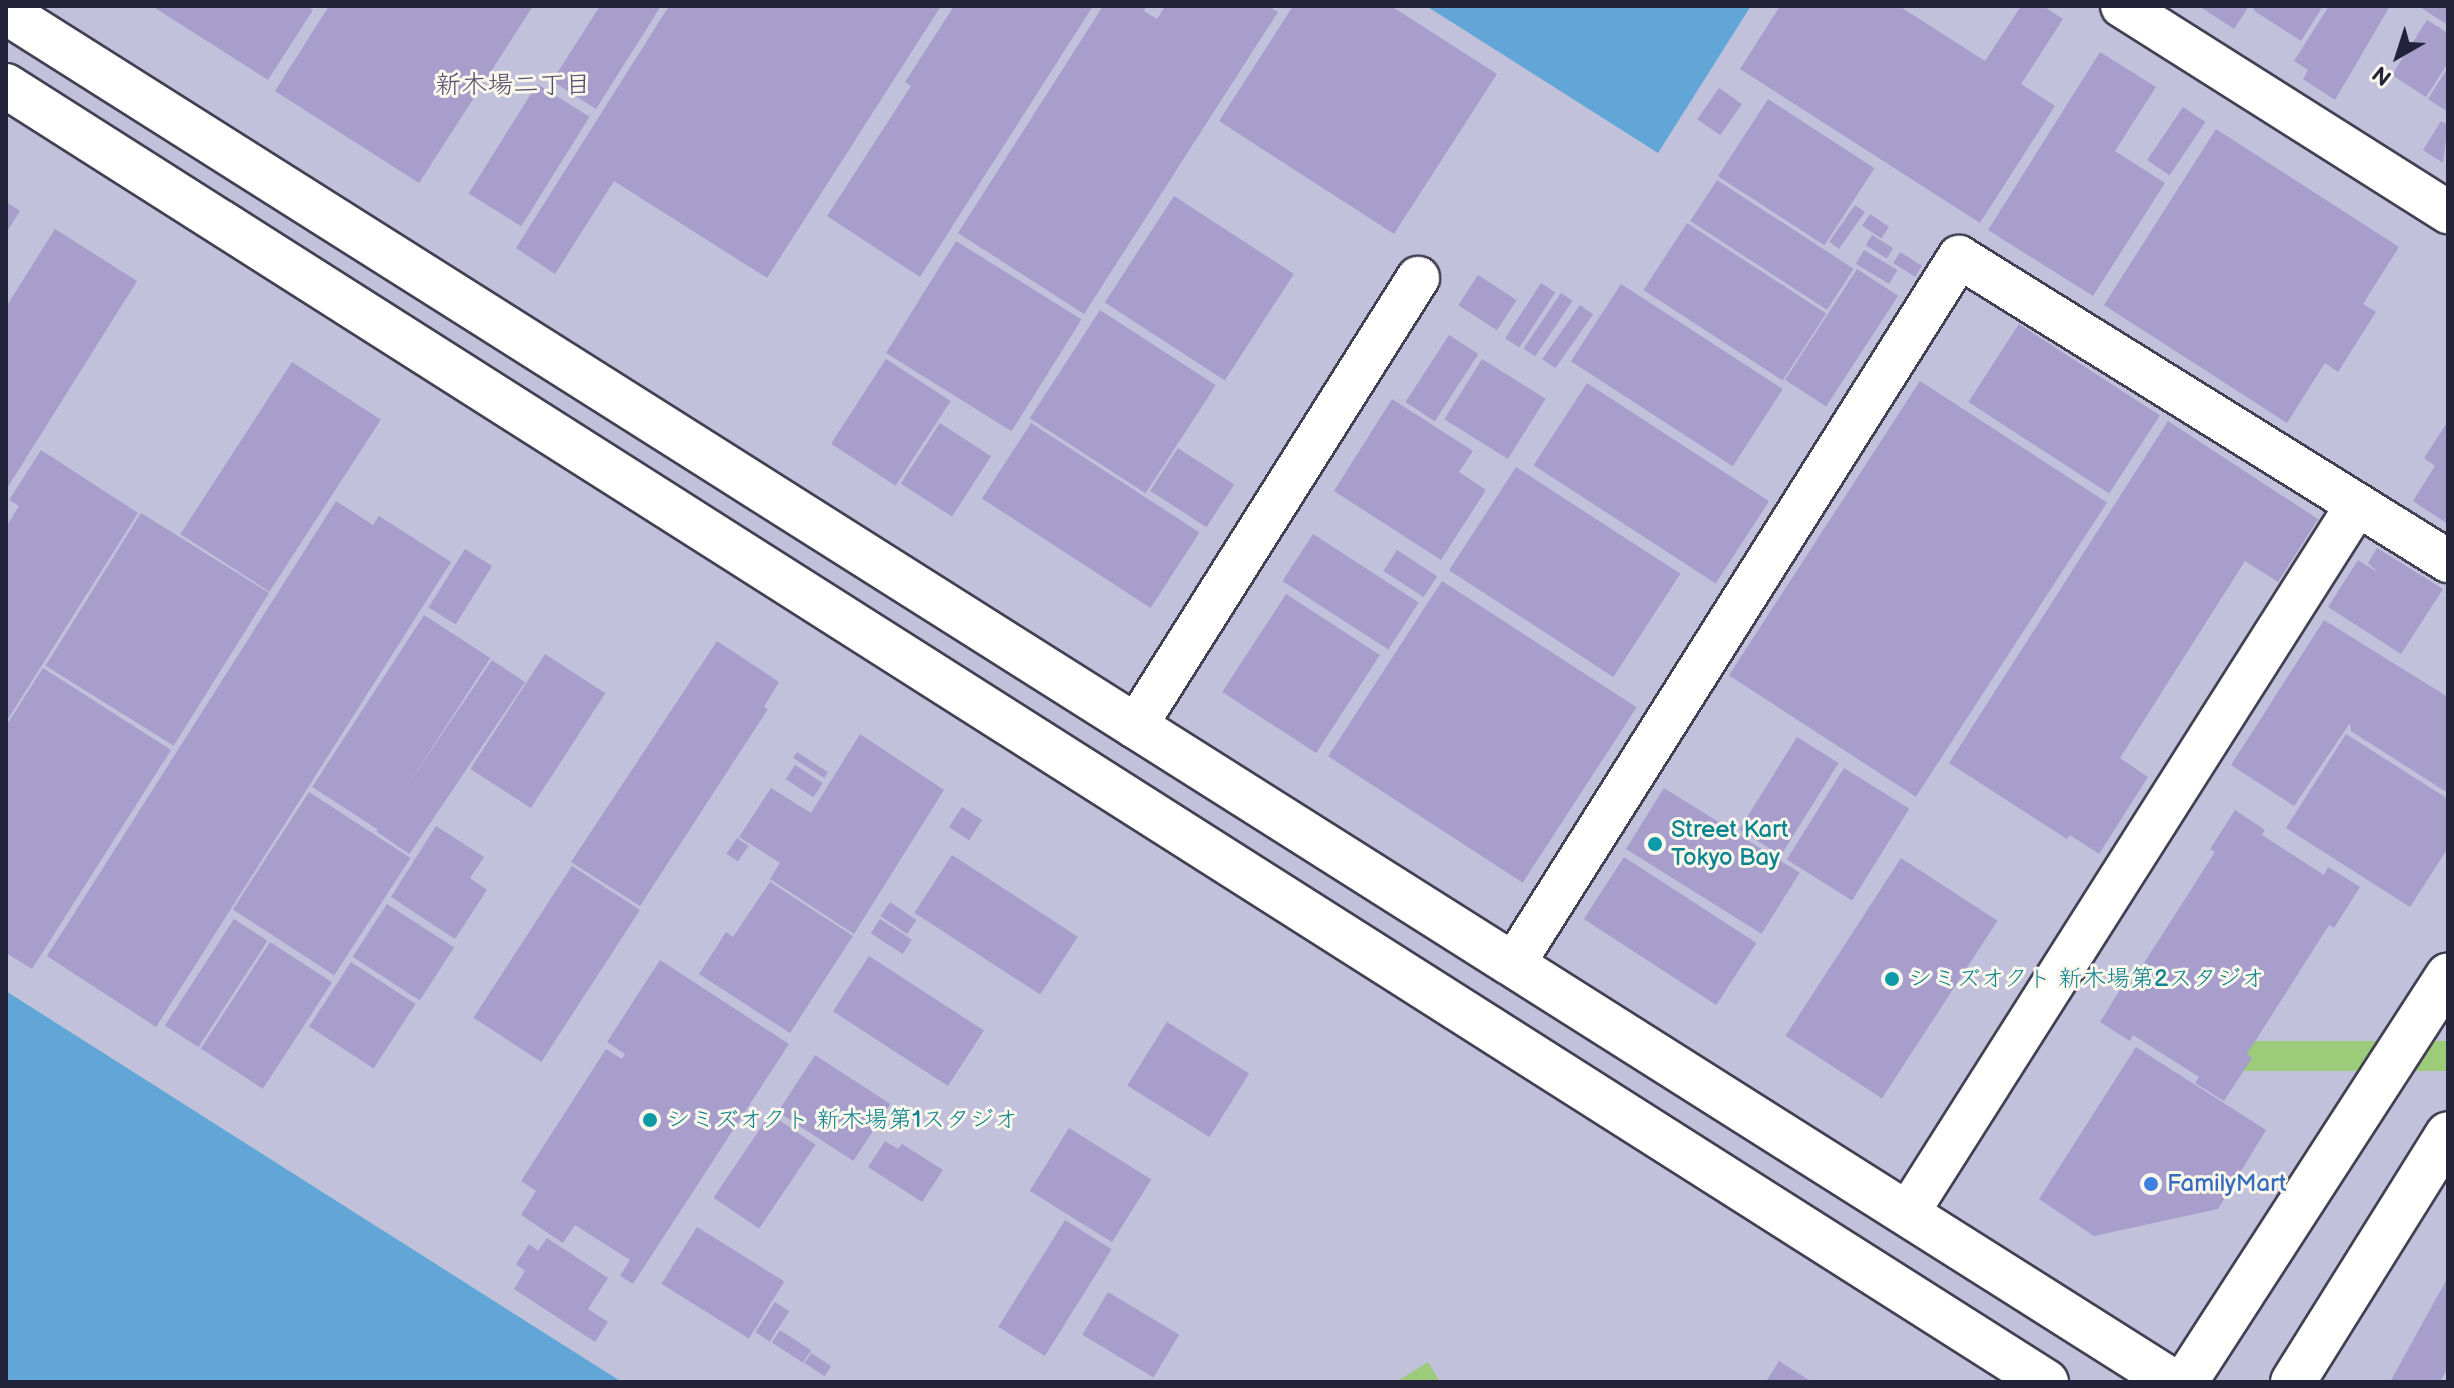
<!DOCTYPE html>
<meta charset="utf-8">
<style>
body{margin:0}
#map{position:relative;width:2454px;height:1388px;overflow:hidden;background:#f6e8d1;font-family:"Balsamiq Sans","Klee One",sans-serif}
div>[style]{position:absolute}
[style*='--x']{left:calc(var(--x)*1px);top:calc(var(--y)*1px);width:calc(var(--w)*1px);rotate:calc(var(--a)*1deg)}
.industrial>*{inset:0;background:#c2c1dc}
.green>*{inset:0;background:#9ccb7a;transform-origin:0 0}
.water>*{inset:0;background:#61a6d6}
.building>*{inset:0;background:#a79ecc;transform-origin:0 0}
.roads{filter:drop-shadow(2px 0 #424052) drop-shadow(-2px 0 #424052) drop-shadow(0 2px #424052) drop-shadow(0 -2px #424052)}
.minor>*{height:42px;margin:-21px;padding:0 21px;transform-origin:21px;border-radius:21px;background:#fff}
.tertiary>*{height:44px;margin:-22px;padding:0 22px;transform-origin:22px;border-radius:22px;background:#fff}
.dots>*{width:22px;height:22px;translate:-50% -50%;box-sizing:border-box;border:4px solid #fbf7ec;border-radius:50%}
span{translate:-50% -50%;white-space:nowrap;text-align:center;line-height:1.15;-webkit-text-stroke:6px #fbf7ec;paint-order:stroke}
.culture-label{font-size:24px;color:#0d838f}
.left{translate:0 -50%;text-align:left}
.shop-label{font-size:24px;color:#366cbe}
.neighbourhood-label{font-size:26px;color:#514d6e}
.frame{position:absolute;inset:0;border:8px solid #22223b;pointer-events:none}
.north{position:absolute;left:2358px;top:16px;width:80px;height:80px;-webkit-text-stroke:6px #fbf7ec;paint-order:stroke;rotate:219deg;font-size:22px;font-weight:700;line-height:32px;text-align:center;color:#22223b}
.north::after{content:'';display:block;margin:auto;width:28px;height:36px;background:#22223b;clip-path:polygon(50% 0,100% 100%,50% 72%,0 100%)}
</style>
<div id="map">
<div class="industrial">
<div style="clip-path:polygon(6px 6px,1426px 6px,1658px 152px,1751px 6px,2448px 6px,2448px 1382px,622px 1382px,6px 991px)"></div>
</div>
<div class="green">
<div style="left:2448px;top:1041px;width:30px;height:240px;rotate:90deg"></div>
<div style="clip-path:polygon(1428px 1362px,1440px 1382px,1396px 1382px)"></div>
</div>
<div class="water">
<div style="clip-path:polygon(1426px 6px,1751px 6px,1658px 153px)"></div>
<div style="clip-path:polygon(6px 991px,622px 1382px,6px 1382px)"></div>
</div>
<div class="building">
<div style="clip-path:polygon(152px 6px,307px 6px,313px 10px,268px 80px)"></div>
<div style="clip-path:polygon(329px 6px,533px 6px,419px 183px,275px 91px)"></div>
<div style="clip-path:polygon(600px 6px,661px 6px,596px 109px,552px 81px)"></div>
<div style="clip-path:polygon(669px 6px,941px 6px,767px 278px,614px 181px,555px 274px,516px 248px)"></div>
<div style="clip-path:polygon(954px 6px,1093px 6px,920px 277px,827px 216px,911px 86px,905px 82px)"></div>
<div style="clip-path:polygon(1103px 6px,1147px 6px,1144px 11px,1157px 19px,1165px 6px,1268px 6px,1278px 12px,1084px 314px,958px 233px)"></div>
<div style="clip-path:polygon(1293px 6px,1391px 6px,1497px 74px,1394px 234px,1219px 121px)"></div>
<div style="clip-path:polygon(1780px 6px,1899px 6px,1985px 61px,2021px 6px,2043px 6px,2063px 19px,2021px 84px,2055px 106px,1980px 223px,1740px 69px)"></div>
<div style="clip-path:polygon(2199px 6px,2249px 6px,2234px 29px)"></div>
<div style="clip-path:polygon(2256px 6px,2323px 6px,2301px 41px,2253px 10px)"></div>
<div style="clip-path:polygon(2329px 6px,2390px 6px,2335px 100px,2303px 79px,2308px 70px,2294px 61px)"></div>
<div style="clip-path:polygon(2418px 6px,2448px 6px,2448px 25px)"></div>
<div style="clip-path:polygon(2427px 20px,2448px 33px,2448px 63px,2426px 97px,2392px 75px)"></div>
<div style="clip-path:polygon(2100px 52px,2156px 87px,2115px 151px,2165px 183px,2093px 296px,1988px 230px)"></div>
<div style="clip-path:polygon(2448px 67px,2448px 112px,2428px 99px)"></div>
<div style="left:537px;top:84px;width:62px;height:129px;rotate:32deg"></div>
<div style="left:1719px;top:88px;width:28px;height:38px;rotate:35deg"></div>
<div style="left:1768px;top:99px;width:127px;height:92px;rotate:33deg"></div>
<div style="left:2183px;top:107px;width:27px;height:64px;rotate:34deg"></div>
<div style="clip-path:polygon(2441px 121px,2448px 125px,2443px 163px,2423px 150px)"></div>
<div style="clip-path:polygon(2216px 129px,2399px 247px,2363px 304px,2376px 312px,2338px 372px,2325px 363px,2287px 423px,2104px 305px)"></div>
<div style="left:1717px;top:180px;width:163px;height:49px;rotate:33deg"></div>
<div style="left:1174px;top:196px;width:143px;height:127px;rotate:33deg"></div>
<div style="clip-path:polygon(6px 202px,20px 211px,6px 233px)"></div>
<div style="left:1855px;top:205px;width:12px;height:45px;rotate:35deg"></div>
<div style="left:1870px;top:214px;width:23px;height:14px;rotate:34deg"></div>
<div style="left:1687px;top:223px;width:166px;height:80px;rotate:33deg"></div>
<div style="clip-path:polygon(55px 229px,137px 281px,6px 490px,6px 307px)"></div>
<div style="left:1872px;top:235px;width:25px;height:12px;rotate:32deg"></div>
<div style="left:956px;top:241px;width:148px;height:132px;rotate:32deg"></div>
<div style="left:1864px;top:250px;width:39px;height:16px;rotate:31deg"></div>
<div style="left:1900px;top:252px;width:26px;height:13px;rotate:32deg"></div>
<div style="left:1857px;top:269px;width:49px;height:132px;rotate:33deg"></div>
<div style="left:1478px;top:275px;width:46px;height:36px;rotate:33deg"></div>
<div style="left:1541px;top:283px;width:17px;height:66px;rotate:33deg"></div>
<div style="left:1621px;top:284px;width:193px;height:92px;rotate:33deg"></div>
<div style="left:1561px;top:293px;width:14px;height:67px;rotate:34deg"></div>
<div style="left:1580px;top:305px;width:16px;height:66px;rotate:35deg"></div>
<div style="left:1100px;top:310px;width:138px;height:129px;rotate:33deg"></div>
<div style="left:2019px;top:324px;width:168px;height:93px;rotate:33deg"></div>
<div style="left:1449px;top:335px;width:35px;height:80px;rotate:33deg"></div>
<div style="left:886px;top:359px;width:77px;height:101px;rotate:33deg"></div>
<div style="left:1482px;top:359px;width:75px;height:71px;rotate:32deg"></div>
<div style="left:292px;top:362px;width:106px;height:205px;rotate:33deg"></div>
<div style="left:1920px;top:381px;width:223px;height:351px;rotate:33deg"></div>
<div style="left:1587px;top:383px;width:217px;height:98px;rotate:33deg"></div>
<div style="clip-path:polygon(1392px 399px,1473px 451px,1459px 472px,1486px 490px,1441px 560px,1334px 491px)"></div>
<div style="clip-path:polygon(2168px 421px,2318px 519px,2278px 582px,2245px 561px,2120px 758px,2148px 777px,2099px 854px,2070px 835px,2067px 839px,1949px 763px)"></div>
<div style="clip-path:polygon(2448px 421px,2448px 524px,2413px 501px,2435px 466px,2424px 458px)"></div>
<div style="left:940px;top:423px;width:61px;height:72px;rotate:33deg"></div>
<div style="left:1031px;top:423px;width:201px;height:90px;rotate:33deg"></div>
<div style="left:1178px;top:448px;width:67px;height:51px;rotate:33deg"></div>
<div style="clip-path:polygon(41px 450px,138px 513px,6px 722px,6px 527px,19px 506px,9px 500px)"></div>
<div style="left:1516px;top:467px;width:196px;height:123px;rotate:33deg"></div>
<div style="clip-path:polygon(336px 501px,373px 525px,379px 516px,451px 562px,156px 1027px,47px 956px)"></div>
<div style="left:141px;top:513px;width:151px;height:180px;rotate:32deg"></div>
<div style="left:1313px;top:534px;width:126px;height:56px;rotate:33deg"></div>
<div style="clip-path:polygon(2377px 548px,2443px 589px,2401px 654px,2328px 607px,2358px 560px,2379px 573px,2368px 563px)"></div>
<div style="left:465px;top:549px;width:32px;height:69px;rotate:32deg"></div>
<div style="left:1397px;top:550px;width:48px;height:25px;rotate:33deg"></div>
<div style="left:1442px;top:581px;width:232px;height:209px;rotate:33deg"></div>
<div style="left:1286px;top:594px;width:112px;height:117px;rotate:33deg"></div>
<div style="left:424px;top:615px;width:79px;height:205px;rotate:33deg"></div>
<div style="clip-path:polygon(2324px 620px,2448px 697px,2448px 793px,2351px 731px,2350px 723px,2294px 806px,2231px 765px)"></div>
<div style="clip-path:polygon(717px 641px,779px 682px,764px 707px,768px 709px,640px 906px,571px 862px)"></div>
<div style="left:545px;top:654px;width:72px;height:137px;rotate:33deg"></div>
<div style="left:492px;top:660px;width:40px;height:207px;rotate:34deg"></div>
<div style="clip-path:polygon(43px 668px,171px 750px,32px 969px,6px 953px,6px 726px)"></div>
<div style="clip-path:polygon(860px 734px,944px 790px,854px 934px,770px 879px,780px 863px,739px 837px,771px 788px,811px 813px)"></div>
<div style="clip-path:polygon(2346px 734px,2448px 799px,2448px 848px,2410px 907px,2286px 828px)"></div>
<div style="left:1797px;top:737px;width:49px;height:109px;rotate:32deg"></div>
<div style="left:797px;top:752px;width:37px;height:7px;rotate:33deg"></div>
<div style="left:795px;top:765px;width:33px;height:17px;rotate:33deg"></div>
<div style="left:1844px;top:768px;width:77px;height:108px;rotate:32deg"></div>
<div style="left:1664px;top:788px;width:160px;height:72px;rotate:32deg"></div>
<div style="left:309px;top:792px;width:121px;height:140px;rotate:33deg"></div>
<div style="left:962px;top:807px;width:24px;height:24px;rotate:33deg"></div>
<div style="clip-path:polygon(2235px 810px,2265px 830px,2262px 835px,2324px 875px,2328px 867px,2360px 887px,2334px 928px,2329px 925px,2247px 1054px,2252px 1058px,2224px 1101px,2195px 1083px,2199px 1077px,2133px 1035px,2130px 1041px,2100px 1022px,2125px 982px,2130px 985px,2215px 852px,2210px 849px)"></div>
<div style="clip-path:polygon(436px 826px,484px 857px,470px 878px,487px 890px,455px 939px,391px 897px)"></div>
<div style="left:737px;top:838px;width:14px;height:19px;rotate:34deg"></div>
<div style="left:952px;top:855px;width:150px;height:69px;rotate:33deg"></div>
<div style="left:1624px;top:857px;width:158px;height:74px;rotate:33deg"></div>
<div style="left:1901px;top:858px;width:115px;height:212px;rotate:33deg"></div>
<div style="left:572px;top:866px;width:81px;height:181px;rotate:33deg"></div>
<div style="clip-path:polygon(770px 882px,853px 936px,790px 1033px,699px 974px,726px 932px,733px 937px)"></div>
<div style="left:890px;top:902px;width:32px;height:17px;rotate:34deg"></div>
<div style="left:387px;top:904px;width:80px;height:63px;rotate:33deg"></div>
<div style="left:234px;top:919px;width:40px;height:127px;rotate:33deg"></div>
<div style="left:880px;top:919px;width:38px;height:17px;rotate:33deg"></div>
<div style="left:270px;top:942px;width:74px;height:127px;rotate:33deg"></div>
<div style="left:869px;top:956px;width:137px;height:66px;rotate:33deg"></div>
<div style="clip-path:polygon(660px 960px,789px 1044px,633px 1284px,620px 1276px,630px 1260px,575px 1225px,563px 1243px,521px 1215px,536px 1191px,521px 1181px,606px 1049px,622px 1059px,625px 1054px,607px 1042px)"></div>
<div style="left:351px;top:962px;width:77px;height:77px;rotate:33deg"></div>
<div style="left:1167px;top:1022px;width:97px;height:75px;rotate:32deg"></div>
<div style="clip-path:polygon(2136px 1047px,2266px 1130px,2218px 1209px,2094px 1236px,2039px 1199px)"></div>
<div style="left:815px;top:1055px;width:90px;height:68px;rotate:33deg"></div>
<div style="left:770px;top:1114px;width:55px;height:101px;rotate:34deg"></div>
<div style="left:1069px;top:1128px;width:97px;height:74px;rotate:32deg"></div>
<div style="clip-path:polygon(885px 1141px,898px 1149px,902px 1144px,943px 1170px,922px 1202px,868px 1167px)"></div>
<div style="left:1065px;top:1220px;width:55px;height:126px;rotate:32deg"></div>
<div style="left:697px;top:1227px;width:103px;height:67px;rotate:32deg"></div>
<div style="clip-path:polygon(547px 1238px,608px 1278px,588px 1309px,608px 1322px,595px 1342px,514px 1289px,525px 1271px,516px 1264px,529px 1244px,538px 1251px)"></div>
<div style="clip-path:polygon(2448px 1277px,2448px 1367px,2440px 1382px,2390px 1382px)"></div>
<div style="left:1108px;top:1292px;width:83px;height:50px;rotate:31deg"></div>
<div style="left:775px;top:1302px;width:17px;height:36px;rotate:33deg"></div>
<div style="left:780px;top:1330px;width:37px;height:15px;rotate:33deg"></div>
<div style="left:811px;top:1353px;width:24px;height:12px;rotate:33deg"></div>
<div style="clip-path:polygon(1779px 1361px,1812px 1382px,1766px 1382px)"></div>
</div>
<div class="roads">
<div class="minor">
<div style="--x:2122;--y:6;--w:386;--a:32.3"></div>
<div style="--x:1135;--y:727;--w:531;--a:-57.78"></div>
<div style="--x:1513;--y:965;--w:837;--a:-57.79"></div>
<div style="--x:1959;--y:257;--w:576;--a:31.87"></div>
<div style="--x:1907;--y:1214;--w:840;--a:-57.6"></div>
</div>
<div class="tertiary">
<div style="--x:6;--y:12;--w:2564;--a:32.3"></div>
<div style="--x:6;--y:86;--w:2417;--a:32.43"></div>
<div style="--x:2185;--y:1382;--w:484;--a:-57.1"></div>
<div style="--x:2293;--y:1382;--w:292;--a:-58"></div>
</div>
</div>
<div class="dots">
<div style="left:1655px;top:844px;background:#0f9aa8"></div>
<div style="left:1892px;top:979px;background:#0f9aa8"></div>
<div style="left:650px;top:1120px;background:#0f9aa8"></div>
<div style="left:2151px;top:1184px;background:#3f7fe0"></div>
</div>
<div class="culture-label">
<span class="left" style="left:1671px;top:844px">Street Kart<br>Tokyo Bay</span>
<span class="left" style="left:1908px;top:979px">シミズオクト 新木場第2スタジオ</span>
<span class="left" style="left:666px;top:1120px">シミズオクト 新木場第1スタジオ</span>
</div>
<div class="shop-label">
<span class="left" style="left:2167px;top:1184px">FamilyMart</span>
</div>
<div class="neighbourhood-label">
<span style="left:513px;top:86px">新木場二丁目</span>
</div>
<div class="frame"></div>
<div class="north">N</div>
</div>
